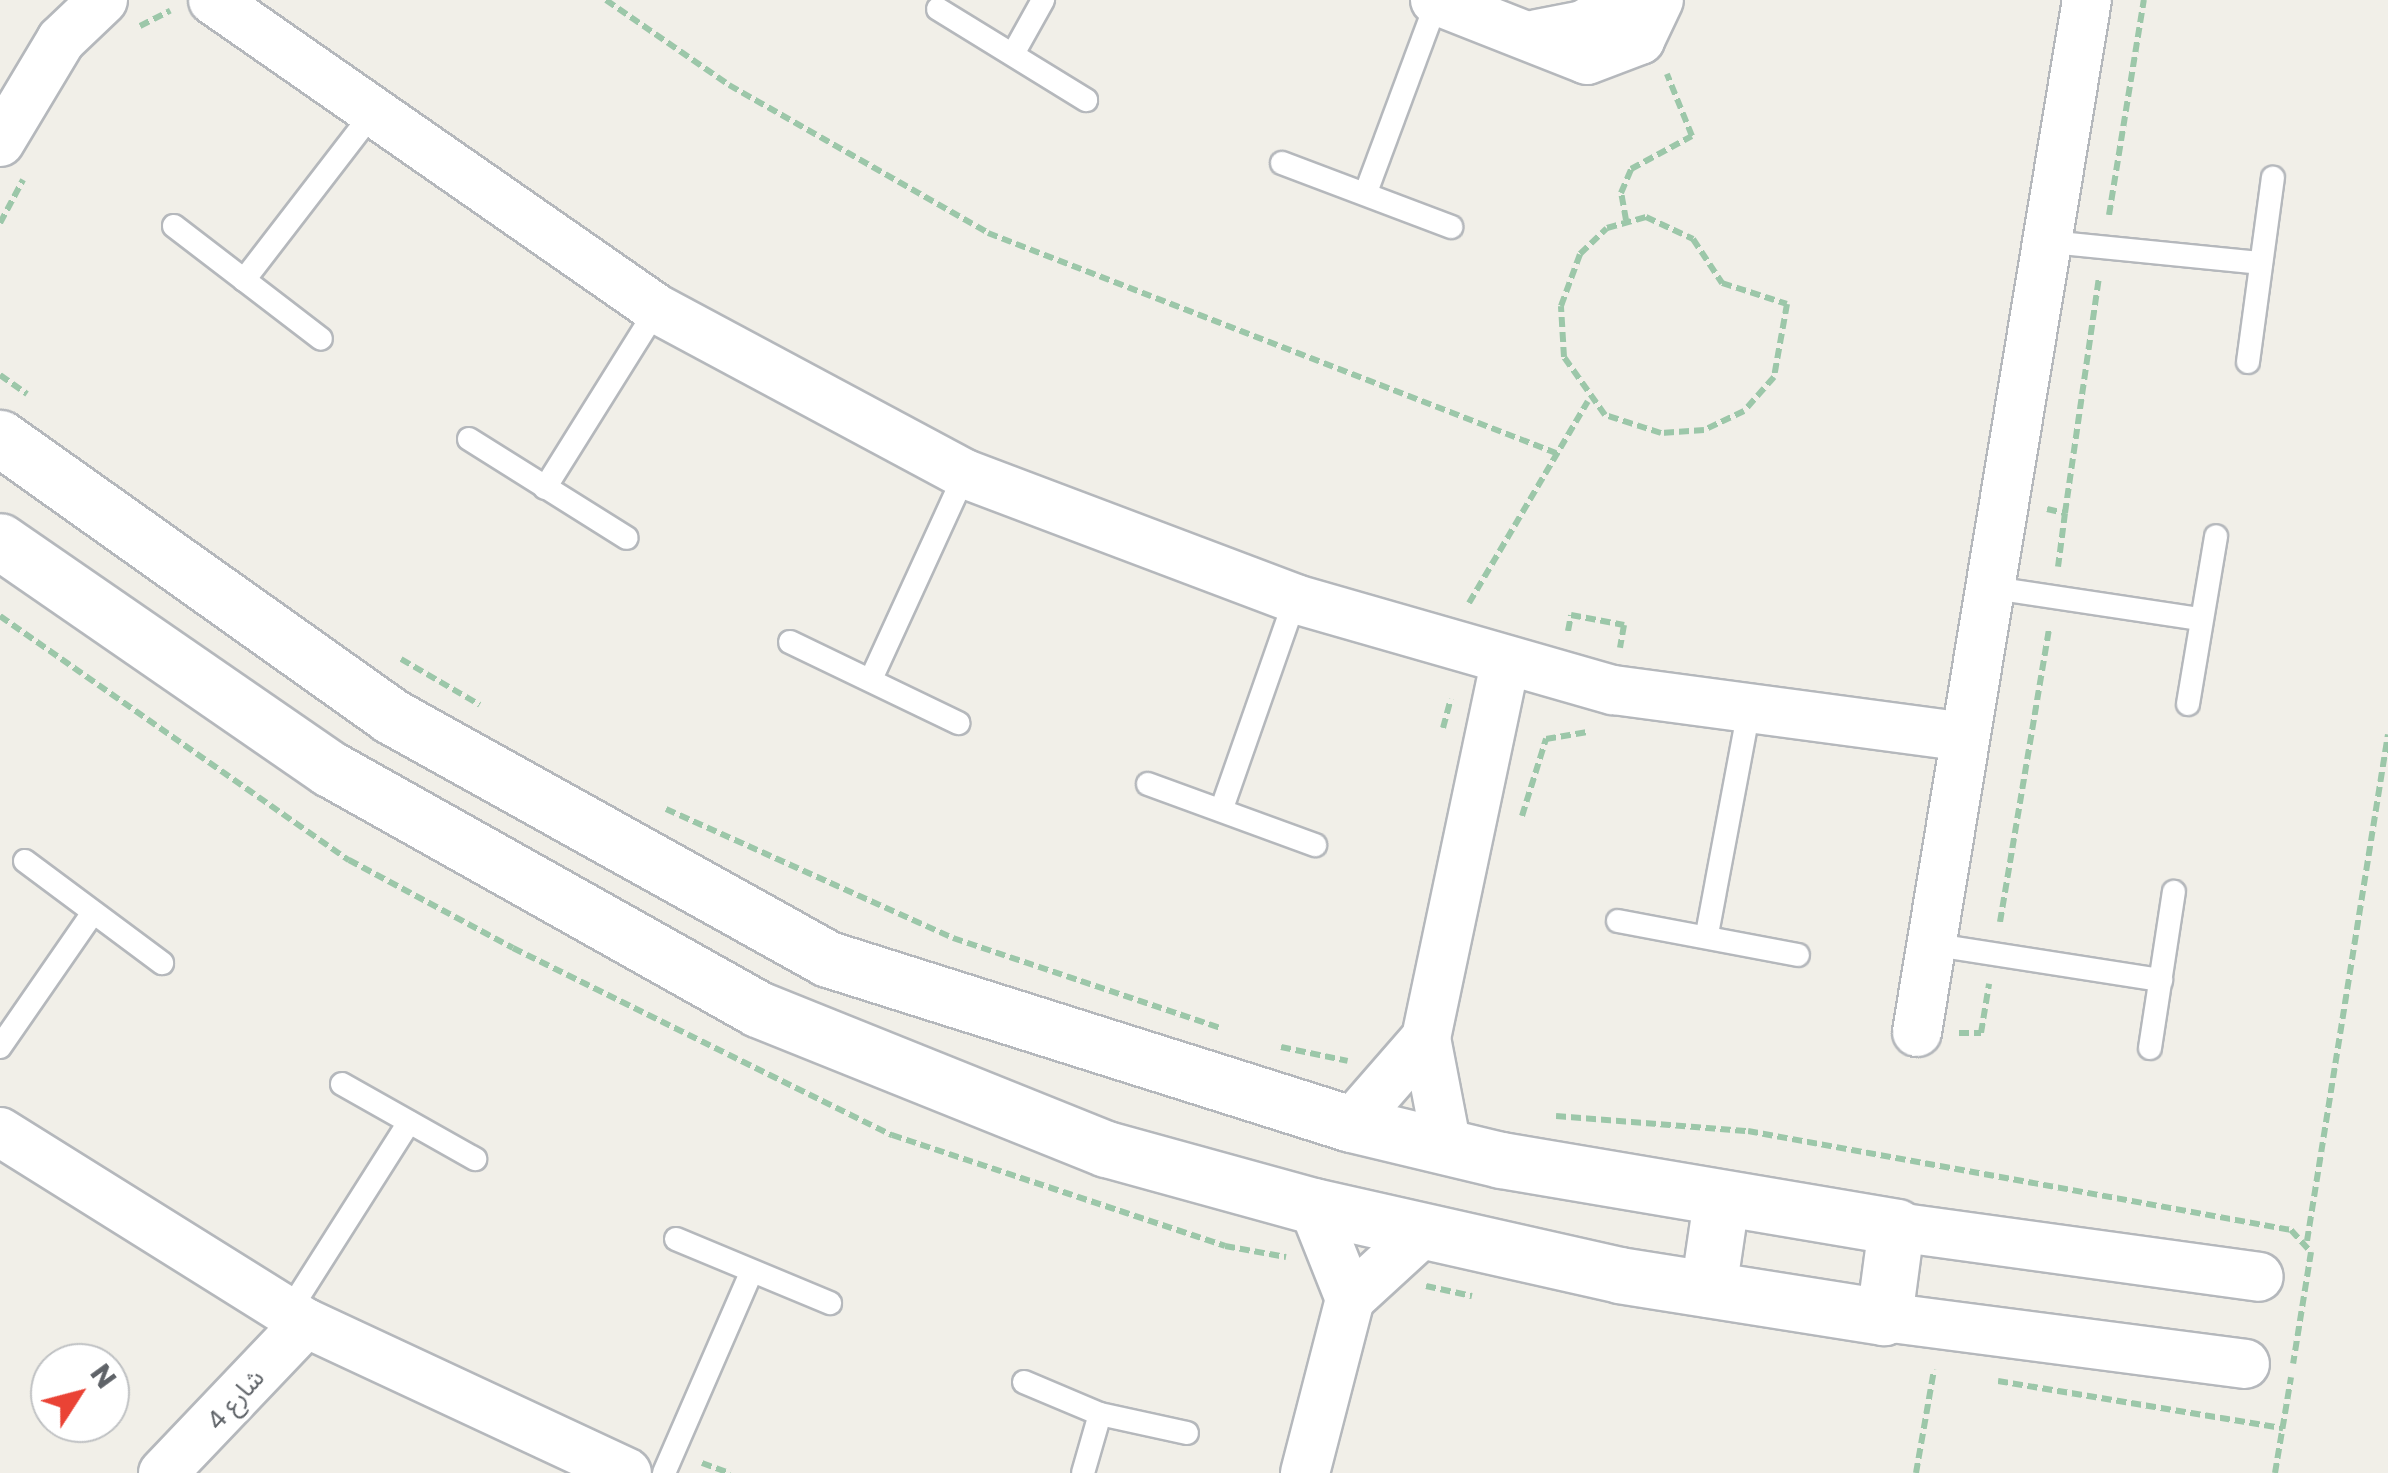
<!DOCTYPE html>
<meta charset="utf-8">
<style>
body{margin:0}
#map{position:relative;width:2388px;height:1473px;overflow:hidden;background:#f1efe8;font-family:Poppins,"Noto Sans Arabic",sans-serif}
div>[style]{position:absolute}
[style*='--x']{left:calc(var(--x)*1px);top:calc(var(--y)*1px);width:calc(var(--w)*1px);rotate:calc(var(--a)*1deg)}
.path>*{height:6px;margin-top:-3px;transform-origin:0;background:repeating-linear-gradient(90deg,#9cc7a9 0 10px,transparent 0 15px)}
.roads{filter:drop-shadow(2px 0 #b5b8bc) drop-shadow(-2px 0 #b5b8bc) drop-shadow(0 2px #b5b8bc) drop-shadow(0 -2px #b5b8bc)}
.lane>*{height:22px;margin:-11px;padding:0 11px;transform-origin:11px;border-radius:11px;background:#fff}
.street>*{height:48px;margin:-24px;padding:0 24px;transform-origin:24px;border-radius:24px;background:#fff}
.secondary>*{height:55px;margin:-27.5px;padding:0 27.5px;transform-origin:27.5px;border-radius:27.5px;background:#fff}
span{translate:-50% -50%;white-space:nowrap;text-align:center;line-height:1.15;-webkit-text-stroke:8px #fff;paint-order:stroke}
.street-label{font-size:25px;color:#5f6368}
.north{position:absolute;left:30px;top:1343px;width:100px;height:100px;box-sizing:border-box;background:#fff;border:2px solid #bfc1c3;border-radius:50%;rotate:54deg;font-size:28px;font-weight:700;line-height:40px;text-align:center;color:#5f6368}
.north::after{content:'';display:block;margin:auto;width:35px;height:45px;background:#ea4335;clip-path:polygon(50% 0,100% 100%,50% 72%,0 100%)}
</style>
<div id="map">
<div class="path">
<div style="--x:606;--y:0;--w:150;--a:34.6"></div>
<div style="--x:729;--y:85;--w:298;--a:29.7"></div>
<div style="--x:988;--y:233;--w:609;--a:21.17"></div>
<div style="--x:140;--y:26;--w:34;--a:-27"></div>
<div style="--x:2109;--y:215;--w:218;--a:-80.8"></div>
<div style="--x:1646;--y:217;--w:52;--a:25.1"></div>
<div style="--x:1693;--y:239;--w:53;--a:56.6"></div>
<div style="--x:1722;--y:283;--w:68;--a:17.9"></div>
<div style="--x:1787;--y:304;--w:74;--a:100.1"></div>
<div style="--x:1774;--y:377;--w:45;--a:131.4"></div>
<div style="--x:1744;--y:411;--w:44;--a:154.6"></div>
<div style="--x:1704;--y:430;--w:43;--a:176"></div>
<div style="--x:1661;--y:433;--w:59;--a:-162.2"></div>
<div style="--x:1605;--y:415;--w:71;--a:-125.3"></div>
<div style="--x:1564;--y:357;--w:51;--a:-93.4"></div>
<div style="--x:1561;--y:306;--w:55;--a:-69.9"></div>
<div style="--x:1580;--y:254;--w:37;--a:-44"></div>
<div style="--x:1607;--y:228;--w:41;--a:-15.8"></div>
<div style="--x:1626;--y:220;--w:27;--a:-100"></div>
<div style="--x:1621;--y:193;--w:26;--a:-67"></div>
<div style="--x:1631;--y:169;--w:69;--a:-28.4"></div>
<div style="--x:1692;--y:136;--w:67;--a:-112"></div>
<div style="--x:0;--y:223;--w:49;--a:-61.9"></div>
<div style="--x:0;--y:375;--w:33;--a:35"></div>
<div style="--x:2047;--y:509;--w:18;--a:13"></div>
<div style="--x:2065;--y:513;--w:54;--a:97.4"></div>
<div style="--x:2065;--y:513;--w:238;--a:-81.8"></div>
<div style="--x:1469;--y:603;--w:234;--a:-59.5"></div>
<div style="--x:0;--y:616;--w:426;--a:35"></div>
<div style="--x:349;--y:860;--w:186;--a:28.2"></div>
<div style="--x:513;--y:948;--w:423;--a:26.3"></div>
<div style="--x:892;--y:1135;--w:351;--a:18.4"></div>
<div style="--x:1225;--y:1246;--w:62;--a:10.2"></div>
<div style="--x:1568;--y:631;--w:16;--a:-79"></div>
<div style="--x:1571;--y:615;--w:54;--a:10.7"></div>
<div style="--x:1624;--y:625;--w:23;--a:100"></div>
<div style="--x:401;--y:659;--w:91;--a:30.2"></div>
<div style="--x:1443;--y:728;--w:30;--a:-75"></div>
<div style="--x:666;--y:809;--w:315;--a:24.2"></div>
<div style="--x:953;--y:938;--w:283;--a:18.6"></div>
<div style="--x:1522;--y:816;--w:81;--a:-72.7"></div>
<div style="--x:1546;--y:739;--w:42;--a:-9.7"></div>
<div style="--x:2000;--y:922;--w:297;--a:-80.5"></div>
<div style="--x:1959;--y:1033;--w:22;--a:0"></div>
<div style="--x:1981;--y:1033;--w:50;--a:-80.7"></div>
<div style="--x:1281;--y:1047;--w:68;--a:11.8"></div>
<div style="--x:1556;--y:1116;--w:193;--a:4.5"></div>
<div style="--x:1748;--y:1131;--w:552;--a:10.33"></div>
<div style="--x:2291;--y:1230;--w:30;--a:48"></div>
<div style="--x:2311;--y:1252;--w:113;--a:99.1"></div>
<div style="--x:2307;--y:1241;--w:513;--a:-80.92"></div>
<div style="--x:1426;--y:1286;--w:47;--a:12.3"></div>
<div style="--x:1998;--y:1381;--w:289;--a:9.4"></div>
<div style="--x:702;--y:1463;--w:30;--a:20"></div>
<div style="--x:1916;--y:1473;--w:105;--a:-80.1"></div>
<div style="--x:2275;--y:1473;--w:97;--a:-80.5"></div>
</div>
<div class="roads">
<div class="lane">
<div style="--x:938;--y:9;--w:174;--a:31.6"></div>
<div style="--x:1013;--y:54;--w:62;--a:-60.9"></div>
<div style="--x:1282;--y:163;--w:181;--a:20.7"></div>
<div style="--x:1366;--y:192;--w:204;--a:-69.6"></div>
<div style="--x:174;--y:226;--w:185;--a:37.5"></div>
<div style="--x:2050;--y:242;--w:212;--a:5.7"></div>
<div style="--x:244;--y:280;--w:210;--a:-52.4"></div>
<div style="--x:2248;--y:362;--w:186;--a:-82.3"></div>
<div style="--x:469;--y:439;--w:186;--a:32.1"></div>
<div style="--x:545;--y:488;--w:211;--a:-58"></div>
<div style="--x:1987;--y:587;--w:213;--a:8.6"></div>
<div style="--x:790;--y:642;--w:187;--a:25.7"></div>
<div style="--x:872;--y:677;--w:223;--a:-65.4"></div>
<div style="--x:2188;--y:704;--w:170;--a:-80.5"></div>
<div style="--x:1148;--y:784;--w:178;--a:20.1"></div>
<div style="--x:1222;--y:808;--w:221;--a:-70.7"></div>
<div style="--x:25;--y:861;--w:171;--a:36.7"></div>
<div style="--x:1618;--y:921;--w:183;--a:10.7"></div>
<div style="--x:1707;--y:934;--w:229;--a:-79.4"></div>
<div style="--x:1930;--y:944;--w:234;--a:8.9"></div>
<div style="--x:0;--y:1047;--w:158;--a:-55.3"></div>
<div style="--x:2150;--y:1048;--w:158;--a:-81.3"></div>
<div style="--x:342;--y:1084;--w:153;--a:29.4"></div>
<div style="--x:676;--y:1239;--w:167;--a:22.6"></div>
<div style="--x:288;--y:1313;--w:226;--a:-57.6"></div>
<div style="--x:1024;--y:1382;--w:82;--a:22.8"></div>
<div style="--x:1100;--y:1414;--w:89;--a:12.3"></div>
<div style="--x:664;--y:1473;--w:216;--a:-66.5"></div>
<div style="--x:1083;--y:1473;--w:61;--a:-73.9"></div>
</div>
<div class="street">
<div style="--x:213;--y:0;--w:541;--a:34.84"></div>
<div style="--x:657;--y:309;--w:349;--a:28.2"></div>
<div style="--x:965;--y:474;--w:353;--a:20.7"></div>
<div style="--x:1295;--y:599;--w:331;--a:16"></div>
<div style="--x:1613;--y:690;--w:349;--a:7.6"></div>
<div style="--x:1435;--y:0;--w:163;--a:21.5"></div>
<div style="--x:1587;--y:60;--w:57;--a:-20.7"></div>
<div style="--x:1640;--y:40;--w:44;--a:-64.6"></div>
<div style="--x:1537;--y:34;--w:47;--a:-11.1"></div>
<div style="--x:1583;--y:25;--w:50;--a:-30.2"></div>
<div style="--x:0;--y:142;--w:119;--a:-59.1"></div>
<div style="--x:61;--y:40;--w:58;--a:-43.6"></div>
<div style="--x:1917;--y:1032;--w:1046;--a:-80.65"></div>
<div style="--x:1351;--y:1124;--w:114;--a:-48.9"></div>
<div style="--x:0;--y:1132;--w:361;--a:32"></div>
<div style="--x:306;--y:1323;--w:354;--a:25"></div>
<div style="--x:1447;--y:1147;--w:111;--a:-100.9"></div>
<div style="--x:1426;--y:1038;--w:384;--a:-78.1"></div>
<div style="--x:1313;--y:1206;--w:100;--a:68.3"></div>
<div style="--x:1896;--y:1227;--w:366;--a:7.8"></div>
<div style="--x:1884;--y:1317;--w:364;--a:7.4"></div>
<div style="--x:163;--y:1473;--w:207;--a:-46.4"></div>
<div style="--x:1305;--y:1473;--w:180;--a:-75.5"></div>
<div style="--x:1350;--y:1299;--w:98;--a:-42.5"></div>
</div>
<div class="secondary">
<div style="--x:0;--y:438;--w:480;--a:35.4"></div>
<div style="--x:391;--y:716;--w:500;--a:29.08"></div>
<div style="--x:828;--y:959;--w:548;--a:17.51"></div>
<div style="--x:1351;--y:1124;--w:154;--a:13.5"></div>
<div style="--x:1501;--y:1160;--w:401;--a:9.6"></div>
<div style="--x:1896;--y:1227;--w:91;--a:97.6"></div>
<div style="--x:1884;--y:1317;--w:267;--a:-171"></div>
<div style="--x:1620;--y:1275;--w:315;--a:-167.3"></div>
<div style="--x:1313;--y:1206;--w:215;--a:-164.6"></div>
<div style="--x:1106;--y:1149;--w:375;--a:-158.1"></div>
<div style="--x:758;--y:1009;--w:491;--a:-150.7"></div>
<div style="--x:330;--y:769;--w:401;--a:-145.4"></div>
<div style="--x:1708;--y:1289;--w:89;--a:-81.6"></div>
</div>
</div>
<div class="street-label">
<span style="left:236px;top:1400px;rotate:-48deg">شارع 4</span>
</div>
<div class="north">N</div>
</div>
